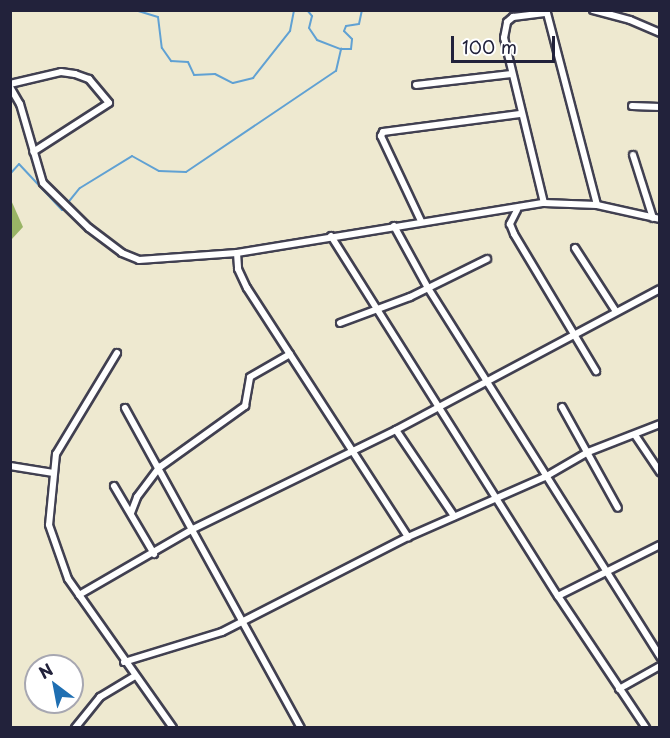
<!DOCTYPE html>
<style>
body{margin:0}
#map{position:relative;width:670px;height:738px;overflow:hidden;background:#eee9d0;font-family:"Playpen Sans",sans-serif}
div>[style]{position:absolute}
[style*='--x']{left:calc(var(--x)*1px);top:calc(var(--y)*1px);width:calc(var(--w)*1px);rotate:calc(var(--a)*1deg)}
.forest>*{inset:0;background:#99b466}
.stream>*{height:2px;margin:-1px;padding:0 1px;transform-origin:1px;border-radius:1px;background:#60a1d3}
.roads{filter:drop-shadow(2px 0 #414051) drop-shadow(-2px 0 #414051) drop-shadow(0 2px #414051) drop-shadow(0 -2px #414051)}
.minor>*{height:6px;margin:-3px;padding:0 3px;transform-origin:3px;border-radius:3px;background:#fff}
span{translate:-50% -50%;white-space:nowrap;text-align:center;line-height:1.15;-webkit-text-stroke:5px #fff;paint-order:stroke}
.frame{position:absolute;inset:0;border:12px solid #22223b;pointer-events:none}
.north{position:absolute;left:24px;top:654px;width:60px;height:60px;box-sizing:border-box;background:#fff;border:2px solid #a7a7b1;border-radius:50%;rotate:328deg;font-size:16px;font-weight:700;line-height:24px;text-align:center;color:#22223b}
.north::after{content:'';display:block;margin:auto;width:21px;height:27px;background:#1f6fb2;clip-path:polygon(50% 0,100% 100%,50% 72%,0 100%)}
.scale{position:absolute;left:451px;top:36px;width:104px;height:27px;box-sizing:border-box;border:3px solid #22223b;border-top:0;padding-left:8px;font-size:18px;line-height:21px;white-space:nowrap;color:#22223b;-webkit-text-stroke:4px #fff;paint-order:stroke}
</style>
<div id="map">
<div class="forest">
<div style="clip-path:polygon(11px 200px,23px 227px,11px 240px,10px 240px)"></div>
</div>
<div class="stream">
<div style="--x:135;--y:10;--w:24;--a:17"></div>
<div style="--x:158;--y:17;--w:31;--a:83"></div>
<div style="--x:162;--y:48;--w:16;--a:55"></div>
<div style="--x:171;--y:61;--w:17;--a:3"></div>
<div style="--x:188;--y:62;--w:14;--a:65"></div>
<div style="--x:194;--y:75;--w:21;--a:-3"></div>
<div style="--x:215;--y:74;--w:20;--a:27"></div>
<div style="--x:233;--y:83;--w:21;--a:-14"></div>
<div style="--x:253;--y:78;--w:60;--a:-51.8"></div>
<div style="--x:290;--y:31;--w:21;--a:-79"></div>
<div style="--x:307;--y:10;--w:8;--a:50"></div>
<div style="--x:312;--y:16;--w:12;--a:104"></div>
<div style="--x:309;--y:28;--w:14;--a:56"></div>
<div style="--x:317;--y:40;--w:26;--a:21"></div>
<div style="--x:341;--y:49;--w:10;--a:0"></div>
<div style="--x:351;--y:49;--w:10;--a:-84"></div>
<div style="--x:352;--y:39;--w:11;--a:-135"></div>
<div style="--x:344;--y:31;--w:5;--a:-68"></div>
<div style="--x:346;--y:26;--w:13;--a:-9"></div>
<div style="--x:359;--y:24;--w:14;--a:-78"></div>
<div style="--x:10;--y:174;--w:13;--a:-48"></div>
<div style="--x:19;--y:164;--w:63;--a:46.9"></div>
<div style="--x:62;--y:210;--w:28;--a:-51"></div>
<div style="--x:80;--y:188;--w:61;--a:-31.6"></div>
<div style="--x:132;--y:156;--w:31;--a:29"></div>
<div style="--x:159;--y:171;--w:27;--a:2"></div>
<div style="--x:186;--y:172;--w:181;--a:-34"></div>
<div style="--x:336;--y:71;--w:23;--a:-77"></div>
</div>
<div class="roads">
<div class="minor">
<div style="--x:593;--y:10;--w:38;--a:15"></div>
<div style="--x:630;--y:20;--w:33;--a:23"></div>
<div style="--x:10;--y:84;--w:52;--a:-13.2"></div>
<div style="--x:61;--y:72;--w:14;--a:8"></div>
<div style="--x:75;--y:74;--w:15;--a:20"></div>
<div style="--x:89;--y:79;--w:31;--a:50"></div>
<div style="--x:109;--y:103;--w:90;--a:147.2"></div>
<div style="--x:416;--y:85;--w:96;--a:-6.6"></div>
<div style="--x:10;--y:87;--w:20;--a:60"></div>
<div style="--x:20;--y:104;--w:82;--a:73.8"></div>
<div style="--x:43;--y:183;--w:64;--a:44.4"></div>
<div style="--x:89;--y:228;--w:41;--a:37.1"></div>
<div style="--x:122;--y:253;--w:18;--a:22"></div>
<div style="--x:139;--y:260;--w:98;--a:-4.1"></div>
<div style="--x:237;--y:253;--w:311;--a:-9.3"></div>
<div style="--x:544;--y:203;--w:53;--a:2.2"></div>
<div style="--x:597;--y:205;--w:65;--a:12.5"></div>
<div style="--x:632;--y:106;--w:28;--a:2"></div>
<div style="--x:633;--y:155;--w:66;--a:72.4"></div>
<div style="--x:544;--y:203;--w:170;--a:-103.6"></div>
<div style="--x:504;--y:38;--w:16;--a:-79"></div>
<div style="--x:507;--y:22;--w:8;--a:-40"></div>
<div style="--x:513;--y:17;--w:34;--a:-7"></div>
<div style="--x:547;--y:13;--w:198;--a:75.4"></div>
<div style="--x:517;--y:210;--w:16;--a:117"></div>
<div style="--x:510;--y:224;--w:11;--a:68"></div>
<div style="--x:514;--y:234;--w:160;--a:59.1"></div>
<div style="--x:421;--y:221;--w:94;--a:-115.2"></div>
<div style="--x:381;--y:136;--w:4;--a:-63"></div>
<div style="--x:383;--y:132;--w:138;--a:-7.5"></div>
<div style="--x:394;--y:226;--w:71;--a:61.3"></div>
<div style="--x:428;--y:288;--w:436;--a:57.8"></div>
<div style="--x:331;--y:236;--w:426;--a:57.8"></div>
<div style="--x:558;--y:596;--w:159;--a:56.3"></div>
<div style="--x:575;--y:248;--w:74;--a:57.2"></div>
<div style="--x:237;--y:253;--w:16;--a:86"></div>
<div style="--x:238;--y:269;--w:21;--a:65"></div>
<div style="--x:247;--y:288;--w:297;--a:57.1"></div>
<div style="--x:340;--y:323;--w:75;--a:-20.4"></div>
<div style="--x:410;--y:297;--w:86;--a:-26.3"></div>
<div style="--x:117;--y:353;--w:118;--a:121.1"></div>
<div style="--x:56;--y:454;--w:71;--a:95.6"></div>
<div style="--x:49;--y:525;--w:57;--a:70.6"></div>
<div style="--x:68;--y:579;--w:182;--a:54.8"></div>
<div style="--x:562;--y:407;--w:115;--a:61"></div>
<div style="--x:125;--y:408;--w:365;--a:61.2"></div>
<div style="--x:396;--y:430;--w:104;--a:56"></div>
<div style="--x:635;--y:435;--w:45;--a:56"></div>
<div style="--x:10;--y:466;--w:44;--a:9.2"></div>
<div style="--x:114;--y:486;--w:79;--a:59.5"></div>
<div style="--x:131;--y:513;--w:17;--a:-69"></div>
<div style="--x:137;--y:497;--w:38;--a:-53"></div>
<div style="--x:160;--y:467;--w:105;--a:-35.7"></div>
<div style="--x:245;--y:406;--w:29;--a:-80"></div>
<div style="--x:250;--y:377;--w:46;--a:-29.9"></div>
<div style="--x:79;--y:595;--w:132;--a:-30.1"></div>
<div style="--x:193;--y:529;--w:226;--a:-26"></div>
<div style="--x:396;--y:430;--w:299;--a:-28.1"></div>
<div style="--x:558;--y:596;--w:114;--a:-26.6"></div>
<div style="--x:124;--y:662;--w:102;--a:-17"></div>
<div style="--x:222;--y:632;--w:209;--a:-27.1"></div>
<div style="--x:408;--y:537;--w:150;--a:-23.7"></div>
<div style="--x:545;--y:477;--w:50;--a:-30.2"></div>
<div style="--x:588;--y:452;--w:77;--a:-21.3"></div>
<div style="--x:619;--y:689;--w:47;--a:-29.3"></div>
<div style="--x:75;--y:728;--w:40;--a:-51"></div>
<div style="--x:100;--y:697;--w:41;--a:-31"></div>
</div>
</div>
<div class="frame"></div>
<div class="north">N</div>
<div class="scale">100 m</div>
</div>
